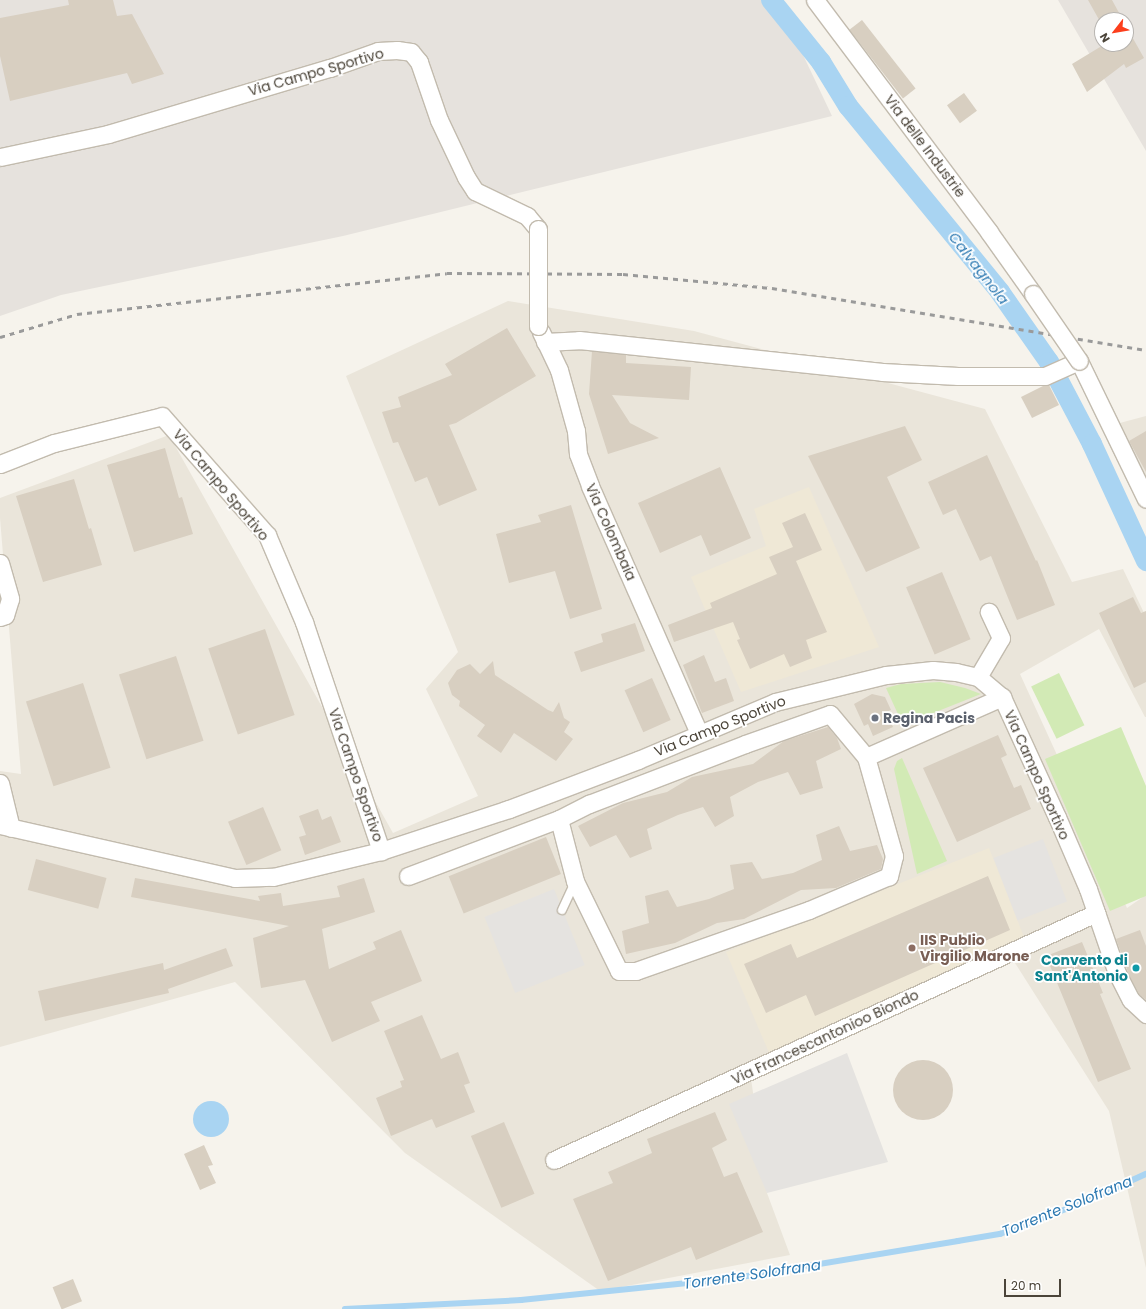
<!DOCTYPE html>
<style>
body{margin:0}
#map{position:relative;width:1146px;height:1309px;overflow:hidden;background:#f6f3ec;font-family:Poppins,sans-serif}
div>[style]{position:absolute}
[style*='--x']{left:calc(var(--x)*1px);top:calc(var(--y)*1px);width:calc(var(--w)*1px);rotate:calc(var(--a)*1deg)}
.residential>*{inset:0;background:#eae5da}
.industrial>*{inset:0;background:#e6e2dd}
.education>*{inset:0;background:#efe8d6}
.green>*{inset:0;background:#d2eab5;transform-origin:0 0}
.parking>*{inset:0;background:#e5e3e0;transform-origin:0 0}
.water>*{inset:0;background:#a9d4f2}
.round{border-radius:50%}
.stream>*{height:5.5px;margin:-2.75px;padding:0 2.75px;transform-origin:2.75px;border-radius:2.75px;background:#a9d4f2}
.canal>*{height:20px;margin:-10px;padding:0 10px;transform-origin:10px;border-radius:10px;background:#a9d4f2}
.building>*{inset:0;background:#d8cfc1;transform-origin:0 0}
.roads{filter:drop-shadow(1px 0 #c2bbae) drop-shadow(-1px 0 #c2bbae) drop-shadow(0 1px #c2bbae) drop-shadow(0 -1px #c2bbae)}
.lane>*{height:8px;margin:-4px;padding:0 4px;transform-origin:4px;border-radius:4px;background:#fff}
.street>*{height:17px;margin:-8.5px;padding:0 8.5px;transform-origin:8.5px;border-radius:8.5px;background:#fff}
.rail>*{height:3px;margin-top:-1.5px;transform-origin:0;background:repeating-linear-gradient(90deg,#9a9a9a 0 5px,transparent 0 10px)}
.bridges{filter:drop-shadow(1px 0 #c2bbae) drop-shadow(-1px 0 #c2bbae) drop-shadow(0 1px #c2bbae) drop-shadow(0 -1px #c2bbae)}
.street-bridge>*{height:17px;margin:-8.5px;padding:0 8.5px;transform-origin:8.5px;border-radius:8.5px;background:#fff}
.dots>*{width:11px;height:11px;translate:-50% -50%;box-sizing:border-box;border:2px solid #fff;border-radius:50%}
span{translate:-50% -50%;white-space:nowrap;text-align:center;line-height:1.15;-webkit-text-stroke:3.5px #fff;paint-order:stroke}
.street-label{font-size:14px;color:#4b4439}
.worship-label{font-size:14px;color:#5b616d;font-weight:700}
.left{translate:0 -50%;text-align:left}
.education-label{font-size:14px;color:#785e54;font-weight:700}
.culture-label{font-size:14px;color:#0d838f;font-weight:700}
.right{translate:-100% -50%;text-align:right}
.water-label{font-size:15px;color:#2e7ab2;font-style:italic}
.north{position:absolute;left:1094px;top:12px;width:40px;height:40px;box-sizing:border-box;background:#fff;border:1px solid #b7b4b0;border-radius:50%;rotate:239deg;font-size:11px;font-weight:700;line-height:16px;text-align:center;color:#4b4439}
.north::after{content:'';display:block;margin:auto;width:14px;height:18px;background:#fc3f1d;clip-path:polygon(50% 0,100% 100%,50% 72%,0 100%)}
.scale{position:absolute;left:1004px;top:1279px;width:57px;height:18px;box-sizing:border-box;border:2px solid #4b4439;border-top:0;padding-left:5px;font-size:12px;line-height:14px;white-space:nowrap;color:#4b4439;-webkit-text-stroke:3px #fff;paint-order:stroke}
</style>
<div id="map">
<div class="residential">
<div style="clip-path:polygon(508px 301px,694px 331px,985px 409px,1072px 582px,1123px 569px,1146px 617px,1146px 717px,1145px 717px,1099px 629px,1020px 674px,1127px 908px,1146px 895px,1146px 1268px,1109px 1111px,1008px 952px,749px 1064px,767px 1193px,790px 1255px,600px 1291px,405px 1153px,235px 982px,0 1047px,0 771px,21px 774px,0 518px,0 498px,169px 435px,393px 833px,478px 796px,426px 689px,458px 652px,346px 376px)"></div>
<div style="clip-path:polygon(1146px 416px,1146px 500px,1116px 424px)"></div>
</div>
<div class="industrial">
<div style="clip-path:polygon(0 0,777px 0,832px 116px,343px 236px,61px 295px,0 316px)"></div>
<div style="clip-path:polygon(evenodd,1058px 0,1146px 0,1146px 151px,1058px 0,1102px 20px,1126px 20px,1126px 44px,1102px 44px,1102px 20px)"></div>
</div>
<div class="education">
<div style="clip-path:polygon(809px 487px,879px 647px,741px 692px,691px 577px,766px 546px,754px 509px)"></div>
<div style="clip-path:polygon(989px 848px,1024px 937px,770px 1055px,726px 952px)"></div>
</div>
<div class="green">
<div style="left:1059px;top:673px;width:58px;height:31px;rotate:64deg"></div>
<div style="clip-path:polygon(940px 682px,965px 688px,981px 694px,903px 725px,886px 688px,901px 684px)"></div>
<div style="clip-path:polygon(1121px 727px,1146px 786px,1146px 896px,1110px 911px,1045px 759px)"></div>
<div style="clip-path:polygon(902px 758px,947px 861px,917px 874px,894px 769px,897px 761px)"></div>
</div>
<div class="parking">
<div style="left:1043px;top:839px;width:67px;height:53px;rotate:69deg"></div>
<div style="left:554px;top:889px;width:82px;height:75px;rotate:68deg"></div>
<div style="clip-path:polygon(847px 1053px,888px 1162px,767px 1193px,729px 1104px)"></div>
</div>
<div class="water">
<div class="round" style="left:193px;top:1101px;width:36px;height:36px"></div>
</div>
<div class="stream">
<div style="--x:345;--y:1309;--w:176;--a:-2.9"></div>
<div style="--x:521;--y:1300;--w:209;--a:-5.8"></div>
<div style="--x:729;--y:1279;--w:232;--a:-9.4"></div>
<div style="--x:958;--y:1241;--w:43;--a:-9.5"></div>
<div style="--x:1000;--y:1234;--w:88;--a:-20.7"></div>
<div style="--x:1082;--y:1203;--w:70;--a:-24.4"></div>
</div>
<div class="canal">
<div style="--x:771;--y:0;--w:80;--a:51.1"></div>
<div style="--x:821;--y:62;--w:52;--a:58.5"></div>
<div style="--x:848;--y:106;--w:240;--a:50.7"></div>
<div style="--x:1000;--y:292;--w:85;--a:55"></div>
<div style="--x:1049;--y:362;--w:93;--a:62.3"></div>
<div style="--x:1092;--y:444;--w:129;--a:65.2"></div>
</div>
<div class="building">
<div style="clip-path:polygon(68px 0,113px 0,117px 16px,132px 14px,164px 74px,132px 84px,127px 73px,10px 101px,0 56px,0 18px,69px 5px)"></div>
<div style="clip-path:polygon(1088px 0,1112px 0,1123px 20px,1102px 20px,1102px 25px)"></div>
<div style="left:862px;top:20px;width:87px;height:16px;rotate:52deg"></div>
<div style="clip-path:polygon(1126px 26px,1144px 58px,1126px 68px,1124px 64px,1087px 92px,1072px 64px,1105px 44px,1126px 44px)"></div>
<div style="left:964px;top:93px;width:22px;height:21px;rotate:54deg"></div>
<div style="clip-path:polygon(507px 328px,536px 376px,456px 423px,449px 425px,477px 490px,439px 506px,427px 477px,415px 482px,398px 442px,393px 443px,382px 412px,401px 407px,398px 397px,452px 375px,445px 364px)"></div>
<div style="clip-path:polygon(592px 351px,626px 355px,626px 363px,691px 367px,689px 400px,612px 395px,630px 423px,659px 438px,608px 454px,589px 394px)"></div>
<div style="clip-path:polygon(1049px 385px,1059px 405px,1032px 418px,1021px 397px,1043px 386px)"></div>
<div style="clip-path:polygon(905px 426px,922px 460px,887px 477px,920px 548px,866px 572px,808px 456px)"></div>
<div style="clip-path:polygon(1146px 431px,1146px 472px,1129px 441px)"></div>
<div style="clip-path:polygon(165px 448px,179px 498px,182px 497px,193px 534px,134px 552px,107px 465px)"></div>
<div style="clip-path:polygon(987px 455px,1036px 561px,1037px 560px,1055px 605px,1017px 620px,991px 556px,980px 561px,956px 509px,943px 515px,928px 482px)"></div>
<div style="clip-path:polygon(720px 467px,751px 538px,710px 556px,701px 535px,660px 553px,638px 503px)"></div>
<div style="clip-path:polygon(74px 479px,89px 529px,91px 528px,102px 565px,43px 582px,16px 496px)"></div>
<div style="clip-path:polygon(571px 505px,602px 609px,570px 619px,555px 571px,509px 583px,496px 534px,541px 522px,538px 515px)"></div>
<div style="clip-path:polygon(805px 513px,822px 550px,796px 561px,827px 632px,806px 640px,812px 658px,790px 667px,784px 654px,750px 669px,737px 640px,740px 639px,733px 622px,674px 642px,668px 625px,712px 608px,710px 603px,777px 574px,769px 557px,793px 547px,782px 523px)"></div>
<div style="left:942px;top:572px;width:73px;height:39px;rotate:67deg"></div>
<div style="clip-path:polygon(1133px 597px,1141px 613px,1146px 611px,1146px 682px,1134px 688px,1099px 613px)"></div>
<div style="clip-path:polygon(635px 623px,645px 651px,581px 672px,574px 652px,603px 642px,601px 634px)"></div>
<div style="left:265px;top:629px;width:91px;height:60px;rotate:71deg"></div>
<div style="clip-path:polygon(704px 655px,715px 682px,726px 678px,734px 701px,702px 713px,683px 665px)"></div>
<div style="left:176px;top:656px;width:89px;height:60px;rotate:72deg"></div>
<div style="clip-path:polygon(493px 661px,495px 675px,548px 710px,553px 712px,559px 702px,564px 718px,570px 722px,564px 732px,573px 739px,556px 761px,514px 733px,501px 753px,477px 736px,485px 725px,459px 706px,460px 701px,452px 695px,448px 683px,457px 670px,470px 664px,480px 674px)"></div>
<div style="left:652px;top:678px;width:46px;height:30px;rotate:66deg"></div>
<div style="left:83px;top:683px;width:89px;height:60px;rotate:72deg"></div>
<div style="clip-path:polygon(872px 694px,885px 697px,891px 710px,886px 712px,893px 727px,873px 736px,868px 724px,864px 726px,854px 704px)"></div>
<div style="clip-path:polygon(828px 727px,837px 738px,841px 749px,816px 761px,823px 788px,800px 795px,788px 772px,758px 782px,730px 797px,734px 816px,715px 827px,703px 807px,678px 815px,647px 829px,652px 849px,630px 858px,616px 835px,590px 847px,578px 826px,623px 803px,667px 792px,692px 777px,753px 764px,784px 741px)"></div>
<div style="clip-path:polygon(998px 735px,1007px 755px,1001px 758px,1014px 788px,1021px 785px,1031px 809px,957px 842px,923px 768px)"></div>
<div style="left:263px;top:807px;width:47px;height:38px;rotate:67deg"></div>
<div style="clip-path:polygon(318px 809px,322px 820px,331px 816px,341px 842px,305px 855px,299px 837px,306px 835px,299px 816px)"></div>
<div style="clip-path:polygon(839px 826px,850px 851px,877px 845px,883px 859px,881px 869px,836px 888px,801px 890px,744px 919px,717px 923px,675px 943px,626px 954px,622px 931px,649px 923px,645px 896px,668px 890px,677px 907px,709px 899px,734px 889px,730px 865px,752px 862px,762px 879px,793px 873px,822px 860px,816px 835px)"></div>
<div style="left:546px;top:837px;width:40px;height:105px;rotate:68deg"></div>
<div style="left:36px;top:859px;width:73px;height:32px;rotate:15deg"></div>
<div style="clip-path:polygon(988px 876px,1010px 930px,815px 1016px,806px 995px,766px 1013px,744px 964px,791px 944px,797px 958px)"></div>
<div style="clip-path:polygon(135px 878px,260px 901px,258px 896px,281px 893px,283px 906px,340px 897px,337px 886px,364px 878px,375px 912px,322px 929px,329px 969px,376px 949px,373px 942px,401px 930px,422px 981px,371px 1002px,380px 1021px,332px 1042px,305px 980px,261px 988px,253px 938px,289px 926px,131px 897px)"></div>
<div style="clip-path:polygon(1140px 930px,1146px 946px,1146px 1000px,1139px 994px,1129px 975px,1116px 939px)"></div>
<div style="clip-path:polygon(1082px 942px,1103px 993px,1100px 994px,1131px 1069px,1098px 1082px,1046px 956px)"></div>
<div style="clip-path:polygon(226px 948px,233px 966px,168px 989px,169px 993px,45px 1021px,38px 991px,163px 963px,164px 970px)"></div>
<div style="clip-path:polygon(422px 1015px,441px 1059px,458px 1052px,470px 1083px,464px 1085px,475px 1112px,436px 1128px,432px 1119px,391px 1136px,376px 1098px,402px 1087px,400px 1081px,404px 1080px,384px 1031px)"></div>
<div class="round" style="left:893px;top:1060px;width:60px;height:60px"></div>
<div style="clip-path:polygon(715px 1112px,727px 1140px,712px 1148px,724px 1177px,737px 1172px,763px 1232px,696px 1260px,691px 1247px,608px 1281px,573px 1199px,613px 1183px,608px 1172px,652px 1153px,647px 1139px)"></div>
<div style="left:504px;top:1122px;width:78px;height:36px;rotate:67deg"></div>
<div style="clip-path:polygon(204px 1145px,213px 1165px,208px 1166px,216px 1183px,200px 1190px,184px 1154px)"></div>
<div style="left:73px;top:1279px;width:24px;height:22px;rotate:68deg"></div>
</div>
<div class="roads">
<div class="lane">
<div style="--x:562;--y:910;--w:31;--a:-65"></div>
</div>
<div class="street">
<div style="--x:815;--y:0;--w:290;--a:53.1"></div>
<div style="--x:989;--y:232;--w:76;--a:54.6"></div>
<div style="--x:0;--y:157;--w:110;--a:-12"></div>
<div style="--x:108;--y:134;--w:232;--a:-16.6"></div>
<div style="--x:330;--y:68;--w:51;--a:-19.5"></div>
<div style="--x:378;--y:51;--w:19;--a:-3"></div>
<div style="--x:397;--y:50;--w:14;--a:8"></div>
<div style="--x:411;--y:52;--w:13;--a:51"></div>
<div style="--x:419;--y:62;--w:61;--a:71"></div>
<div style="--x:439;--y:120;--w:63;--a:64.7"></div>
<div style="--x:466;--y:177;--w:17;--a:57"></div>
<div style="--x:475;--y:191;--w:58;--a:25.7"></div>
<div style="--x:527;--y:216;--w:17;--a:50"></div>
<div style="--x:541;--y:332;--w:42;--a:64.7"></div>
<div style="--x:559;--y:370;--w:63;--a:74.4"></div>
<div style="--x:576;--y:431;--w:23;--a:85"></div>
<div style="--x:578;--y:454;--w:34;--a:69"></div>
<div style="--x:590;--y:486;--w:270;--a:66.2"></div>
<div style="--x:545;--y:342;--w:34;--a:-3"></div>
<div style="--x:579;--y:340;--w:305;--a:6"></div>
<div style="--x:882;--y:372;--w:76;--a:3"></div>
<div style="--x:958;--y:376;--w:87;--a:0"></div>
<div style="--x:1045;--y:376;--w:37;--a:-24"></div>
<div style="--x:1079;--y:361;--w:153;--a:64.1"></div>
<div style="--x:0;--y:464;--w:58;--a:-21.3"></div>
<div style="--x:54;--y:443;--w:111;--a:-14"></div>
<div style="--x:162;--y:416;--w:159;--a:48.6"></div>
<div style="--x:267;--y:535;--w:95;--a:67"></div>
<div style="--x:304;--y:622;--w:242;--a:71.4"></div>
<div style="--x:0;--y:563;--w:37;--a:74"></div>
<div style="--x:10;--y:599;--w:17;--a:107"></div>
<div style="--x:5;--y:615;--w:5;--a:158"></div>
<div style="--x:978;--y:677;--w:45;--a:-59.5"></div>
<div style="--x:1001;--y:638;--w:29;--a:-115"></div>
<div style="--x:830;--y:714;--w:56;--a:50.1"></div>
<div style="--x:866;--y:757;--w:103;--a:74.2"></div>
<div style="--x:894;--y:856;--w:21;--a:104"></div>
<div style="--x:889;--y:876;--w:87;--a:157"></div>
<div style="--x:809;--y:910;--w:183;--a:160.6"></div>
<div style="--x:636;--y:971;--w:17;--a:180"></div>
<div style="--x:619;--y:971;--w:100;--a:-116.1"></div>
<div style="--x:575;--y:881;--w:64;--a:-104.5"></div>
<div style="--x:559;--y:819;--w:34;--a:-27"></div>
<div style="--x:589;--y:804;--w:167;--a:-21"></div>
<div style="--x:745;--y:744;--w:90;--a:-19.4"></div>
<div style="--x:866;--y:757;--w:149;--a:-23.8"></div>
<div style="--x:0;--y:783;--w:46;--a:76.3"></div>
<div style="--x:0;--y:825;--w:241;--a:12.7"></div>
<div style="--x:235;--y:878;--w:38;--a:-2"></div>
<div style="--x:273;--y:877;--w:111;--a:-13.5"></div>
<div style="--x:381;--y:851;--w:135;--a:-18.2"></div>
<div style="--x:509;--y:809;--w:138;--a:-20.8"></div>
<div style="--x:638;--y:760;--w:149;--a:-22.9"></div>
<div style="--x:775;--y:702;--w:114;--a:-13.7"></div>
<div style="--x:886;--y:675;--w:47;--a:-6.1"></div>
<div style="--x:933;--y:670;--w:23;--a:5"></div>
<div style="--x:956;--y:672;--w:23;--a:13"></div>
<div style="--x:978;--y:677;--w:31;--a:40"></div>
<div style="--x:1002;--y:697;--w:132;--a:65.4"></div>
<div style="--x:1057;--y:817;--w:78;--a:66.7"></div>
<div style="--x:1088;--y:889;--w:89;--a:71"></div>
<div style="--x:1117;--y:973;--w:30;--a:63"></div>
<div style="--x:1131;--y:1000;--w:21;--a:43"></div>
<div style="--x:408;--y:876;--w:161;--a:-20.7"></div>
<div style="--x:554;--y:1160;--w:596;--a:-24.5"></div>
</div>
</div>
<div class="rail">
<div style="--x:0;--y:337;--w:80;--a:-16.6"></div>
<div style="--x:77;--y:314;--w:372;--a:-6.3"></div>
<div style="--x:447;--y:273;--w:176;--a:0.3"></div>
<div style="--x:623;--y:274;--w:150;--a:5.4"></div>
<div style="--x:772;--y:288;--w:379;--a:9.4"></div>
</div>
<div class="bridges">
<div class="street-bridge">
<div style="--x:1033;--y:294;--w:81;--a:55.5"></div>
<div style="--x:538;--y:326;--w:97;--a:-90"></div>
</div>
</div>
<div class="dots">
<div style="left:875px;top:718px;background:#6b7280"></div>
<div style="left:912px;top:948px;background:#8d6e63"></div>
<div style="left:1136px;top:968px;background:#0f9aa8"></div>
</div>
<div class="street-label">
<span style="left:316px;top:72px;rotate:-16deg">Via Campo Sportivo</span>
<span style="left:925px;top:146px;rotate:53deg">Via delle Industrie</span>
<span style="left:221px;top:485px;rotate:50deg">Via Campo Sportivo</span>
<span style="left:611px;top:532px;rotate:66deg">Via Colombaia</span>
<span style="left:720px;top:726px;rotate:-22deg">Via Campo Sportivo</span>
<span style="left:356px;top:775px;rotate:71deg">Via Campo Sportivo</span>
<span style="left:1037px;top:775px;rotate:66deg">Via Campo Sportivo</span>
<span style="left:825px;top:1037px;rotate:-25deg">Via Francescantonioo Biondo</span>
</div>
<div class="worship-label">
<span class="left" style="left:883px;top:718px">Regina Pacis</span>
</div>
<div class="education-label">
<span class="left" style="left:920px;top:948px">IIS Publio<br>Virgilio Marone</span>
</div>
<div class="culture-label">
<span class="right" style="left:1128px;top:968px">Convento di<br>Sant'Antonio</span>
</div>
<div class="water-label">
<span style="left:979px;top:268px;rotate:52deg">Calvagnola</span>
<span style="left:1067px;top:1206px;rotate:-22deg">Torrente Solofrana</span>
<span style="left:752px;top:1274px;rotate:-8deg">Torrente Solofrana</span>
</div>
<div class="north">N</div>
<div class="scale">20 m</div>
</div>
